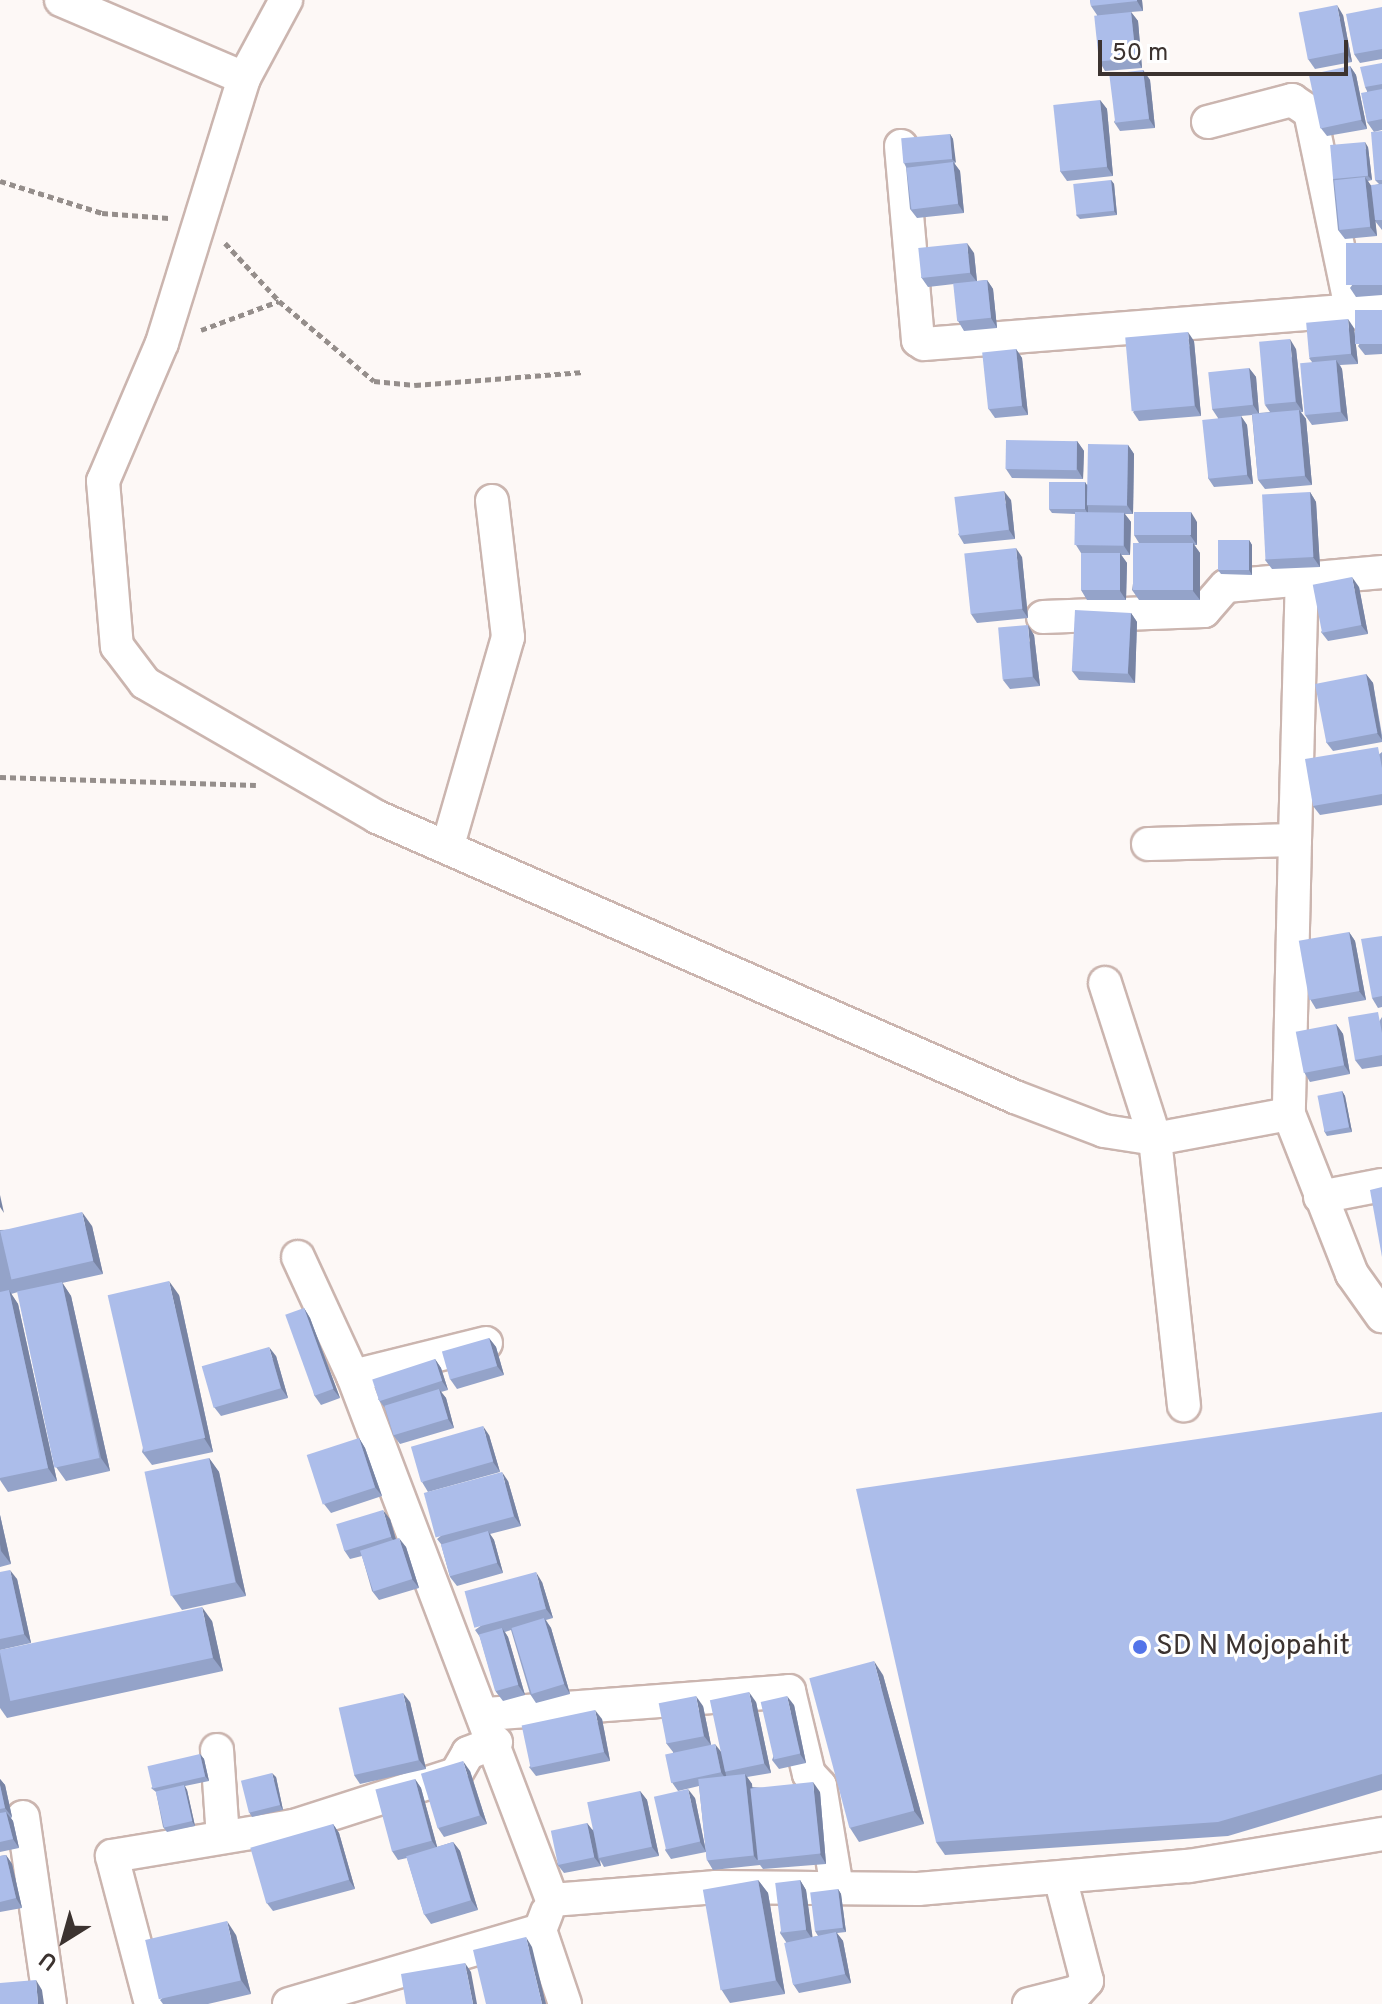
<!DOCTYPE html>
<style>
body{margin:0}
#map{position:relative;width:1382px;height:2004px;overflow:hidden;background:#fdf8f6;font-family:Overpass,sans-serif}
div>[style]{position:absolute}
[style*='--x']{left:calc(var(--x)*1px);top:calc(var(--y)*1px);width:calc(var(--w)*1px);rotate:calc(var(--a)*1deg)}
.path>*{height:5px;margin-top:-2.5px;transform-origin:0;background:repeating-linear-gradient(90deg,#958e8b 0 6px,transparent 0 10px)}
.roads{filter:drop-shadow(2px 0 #cbb5af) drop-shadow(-2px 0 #cbb5af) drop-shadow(0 2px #cbb5af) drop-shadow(0 -2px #cbb5af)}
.street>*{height:32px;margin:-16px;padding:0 16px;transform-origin:16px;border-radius:16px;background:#fff}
.wall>*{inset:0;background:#94a3c9}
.shaded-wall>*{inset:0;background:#7884a4}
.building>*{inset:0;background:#acbdea;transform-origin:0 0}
.dots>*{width:22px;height:22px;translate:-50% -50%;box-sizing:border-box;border:4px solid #fff;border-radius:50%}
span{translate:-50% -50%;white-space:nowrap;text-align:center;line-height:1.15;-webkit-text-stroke:6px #fff;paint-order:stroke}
.poi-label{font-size:28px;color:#3c3330}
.left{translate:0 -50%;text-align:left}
.north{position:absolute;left:24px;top:1900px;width:80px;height:80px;-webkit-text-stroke:6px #fff;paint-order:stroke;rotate:217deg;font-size:22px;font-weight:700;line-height:32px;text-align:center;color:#3c3330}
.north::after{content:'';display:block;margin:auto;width:28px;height:36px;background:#3c3330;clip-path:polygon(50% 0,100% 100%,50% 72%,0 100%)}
.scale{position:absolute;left:1098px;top:40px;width:250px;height:36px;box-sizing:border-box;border:4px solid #3c3330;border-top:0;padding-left:10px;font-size:24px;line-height:28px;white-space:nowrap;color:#3c3330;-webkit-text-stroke:6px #fff;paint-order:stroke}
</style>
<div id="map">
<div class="path">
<div style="--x:0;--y:181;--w:107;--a:17.4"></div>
<div style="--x:102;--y:213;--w:67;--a:4.3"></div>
<div style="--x:225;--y:243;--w:79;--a:47"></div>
<div style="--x:279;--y:301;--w:124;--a:40.1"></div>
<div style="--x:374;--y:381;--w:41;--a:5.6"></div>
<div style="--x:415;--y:385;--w:169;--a:-4.4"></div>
<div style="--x:201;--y:330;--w:83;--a:-20.4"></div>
<div style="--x:0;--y:777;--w:256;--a:1.8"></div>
</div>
<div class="roads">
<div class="street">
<div style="--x:61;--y:0;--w:199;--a:23.1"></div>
<div style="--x:244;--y:78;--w:277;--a:107.2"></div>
<div style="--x:162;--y:343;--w:150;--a:113.1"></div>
<div style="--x:103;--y:481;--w:166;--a:85.2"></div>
<div style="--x:117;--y:646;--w:46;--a:52.9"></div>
<div style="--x:145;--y:683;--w:268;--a:30"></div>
<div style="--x:377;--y:817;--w:697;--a:23.7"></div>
<div style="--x:1015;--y:1097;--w:95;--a:20.9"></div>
<div style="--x:1104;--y:1131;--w:52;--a:8.9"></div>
<div style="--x:1155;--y:1139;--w:136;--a:-10.6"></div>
<div style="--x:244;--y:78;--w:89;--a:-61.7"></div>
<div style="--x:1208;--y:122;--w:87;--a:-14.7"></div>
<div style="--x:1292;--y:100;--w:22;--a:34"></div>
<div style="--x:1310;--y:112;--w:205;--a:78.2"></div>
<div style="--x:901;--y:146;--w:195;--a:85"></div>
<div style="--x:918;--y:340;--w:7;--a:34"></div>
<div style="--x:924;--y:344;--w:459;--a:-4.5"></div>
<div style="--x:1043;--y:617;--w:161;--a:-2.1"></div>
<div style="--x:1204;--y:611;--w:33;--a:-49"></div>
<div style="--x:1226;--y:586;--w:157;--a:-5.1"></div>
<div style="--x:1295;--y:840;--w:259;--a:-88.5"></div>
<div style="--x:1148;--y:844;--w:147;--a:-1.6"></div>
<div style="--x:1295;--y:840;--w:274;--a:91.3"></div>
<div style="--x:1289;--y:1114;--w:172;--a:68.5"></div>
<div style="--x:1352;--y:1274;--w:52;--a:54.5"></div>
<div style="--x:448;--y:845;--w:216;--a:-73.9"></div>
<div style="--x:508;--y:637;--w:137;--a:-96.7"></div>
<div style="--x:1105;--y:983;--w:164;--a:72.2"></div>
<div style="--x:1155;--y:1139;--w:268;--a:83.8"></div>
<div style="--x:1320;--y:1197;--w:63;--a:-11"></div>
<div style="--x:298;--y:1257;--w:131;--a:65.2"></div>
<div style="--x:353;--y:1376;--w:561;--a:69.2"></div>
<div style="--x:552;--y:1900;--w:165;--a:-4.5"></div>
<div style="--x:716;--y:1887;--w:202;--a:0.6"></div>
<div style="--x:918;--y:1889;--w:272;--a:-4.9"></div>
<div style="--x:1189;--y:1866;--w:196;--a:-9.4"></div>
<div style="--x:353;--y:1376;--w:137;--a:-13.9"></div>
<div style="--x:486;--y:1714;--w:304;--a:-4.3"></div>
<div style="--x:789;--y:1691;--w:85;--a:76.5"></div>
<div style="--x:809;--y:1774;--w:16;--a:47"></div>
<div style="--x:820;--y:1786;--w:103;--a:80.5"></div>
<div style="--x:217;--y:1750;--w:87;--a:86.1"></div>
<div style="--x:23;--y:1817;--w:189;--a:81.8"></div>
<div style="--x:547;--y:1912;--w:19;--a:111"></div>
<div style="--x:540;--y:1930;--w:78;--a:71.3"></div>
<div style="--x:151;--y:2004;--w:153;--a:-104.8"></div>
<div style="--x:112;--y:1856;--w:184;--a:-9.4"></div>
<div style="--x:294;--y:1826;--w:170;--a:-17.8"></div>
<div style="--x:456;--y:1774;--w:24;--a:-60"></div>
<div style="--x:468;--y:1753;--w:30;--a:-21"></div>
<div style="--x:289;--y:2004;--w:262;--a:-16.4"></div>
<div style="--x:1029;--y:2004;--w:49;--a:-14"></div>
<div style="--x:1077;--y:1992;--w:15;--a:-48"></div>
<div style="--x:1087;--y:1981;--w:107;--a:-104.6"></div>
</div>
</div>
<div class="wall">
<div style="clip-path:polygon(1090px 0,1142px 0,1143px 11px,1131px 12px,1138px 21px,1142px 68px,1105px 71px,1099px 61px,1097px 15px,1091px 6px)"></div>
<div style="clip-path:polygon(1382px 7px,1382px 59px,1360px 63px,1354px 54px)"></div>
<div style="clip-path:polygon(1343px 15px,1352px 62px,1315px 69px,1308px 59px)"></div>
<div style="clip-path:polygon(1382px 63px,1382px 130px,1374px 132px,1367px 122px,1367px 91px,1365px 87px)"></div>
<div style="clip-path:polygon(1350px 66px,1356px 75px,1367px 129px,1327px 136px,1320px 127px)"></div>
<div style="clip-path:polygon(1143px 70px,1150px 80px,1155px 128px,1120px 131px,1114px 122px)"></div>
<div style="clip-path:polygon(1100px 100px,1107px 109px,1113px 176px,1067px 181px,1060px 171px)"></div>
<div style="clip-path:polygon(1382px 131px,1382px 230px,1375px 221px,1377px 236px,1345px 239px,1338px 230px,1333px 179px,1368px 147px,1372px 180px,1368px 181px,1371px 186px,1379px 184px,1375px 180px)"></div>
<div style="clip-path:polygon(950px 134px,953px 139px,955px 164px,960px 171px,964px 213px,917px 218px,910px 209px,906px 167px,904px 163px)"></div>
<div style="clip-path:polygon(1111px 180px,1114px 184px,1117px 215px,1080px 219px,1076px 215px)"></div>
<div style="clip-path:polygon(1382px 243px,1382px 295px,1356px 297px,1350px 288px)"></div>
<div style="clip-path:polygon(974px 253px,977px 281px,987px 280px,993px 289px,997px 328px,964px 331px,958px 321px,954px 284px,928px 287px,921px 277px)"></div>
<div style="clip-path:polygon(1382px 310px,1382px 354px,1365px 355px,1358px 346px)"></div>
<div style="clip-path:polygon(1354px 328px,1358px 364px,1340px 365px,1342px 369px,1348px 421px,1312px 425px,1305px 415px,1312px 362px,1309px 358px)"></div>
<div style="clip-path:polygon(1194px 341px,1201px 416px,1139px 421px,1133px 412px)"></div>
<div style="clip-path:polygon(1016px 349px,1022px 358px,1028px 415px,995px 418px,988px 408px)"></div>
<div style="clip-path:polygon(1296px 349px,1303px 412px,1301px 412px,1306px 419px,1312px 485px,1265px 489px,1258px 480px,1252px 415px,1241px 416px,1247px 425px,1253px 484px,1214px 487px,1208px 478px,1218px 418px,1212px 409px,1249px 368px,1256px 377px,1259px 413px,1270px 412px,1265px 405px)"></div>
<div style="clip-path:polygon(1077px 441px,1084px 451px,1083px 479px,1012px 478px,1006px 469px)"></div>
<div style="clip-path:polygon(1128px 445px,1134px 454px,1133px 514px,1125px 514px,1131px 522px,1130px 555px,1121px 555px,1127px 563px,1126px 600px,1087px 600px,1081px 590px,1081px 553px,1076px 545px,1075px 514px,1052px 513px,1049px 509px,1085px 482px,1087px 485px)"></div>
<div style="clip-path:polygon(1310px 492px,1316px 502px,1320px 567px,1272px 569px,1265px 560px)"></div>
<div style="clip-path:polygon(1011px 500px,1015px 539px,964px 544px,958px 534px)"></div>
<div style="clip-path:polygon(1197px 522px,1197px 545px,1194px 545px,1200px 553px,1200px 600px,1139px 600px,1132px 590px,1139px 543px,1134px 535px)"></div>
<div style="clip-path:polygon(1249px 540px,1252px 545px,1252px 575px,1221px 574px,1218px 570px)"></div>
<div style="clip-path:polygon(1022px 557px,1028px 618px,977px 623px,971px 614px)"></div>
<div style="clip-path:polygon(1359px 587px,1368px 634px,1328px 641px,1321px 632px)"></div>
<div style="clip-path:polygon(1131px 613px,1137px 622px,1135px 683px,1079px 680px,1072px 671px)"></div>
<div style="clip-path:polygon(1034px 635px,1040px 686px,1010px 689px,1003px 680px)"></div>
<div style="clip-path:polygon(1366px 674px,1373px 683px,1382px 735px,1382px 742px,1333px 751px,1326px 742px)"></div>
<div style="clip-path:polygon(1382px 752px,1382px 805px,1320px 815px,1313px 806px)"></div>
<div style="clip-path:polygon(1349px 932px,1355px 941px,1366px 1000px,1316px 1009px,1310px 999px)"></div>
<div style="clip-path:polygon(1382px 936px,1382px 1007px,1378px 1008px,1372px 998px)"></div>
<div style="clip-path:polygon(1382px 1017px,1382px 1066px,1362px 1069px,1355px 1060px)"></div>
<div style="clip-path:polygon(1336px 1024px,1343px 1034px,1350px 1074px,1310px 1082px,1304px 1072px)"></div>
<div style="clip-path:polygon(1342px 1091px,1345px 1096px,1352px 1132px,1327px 1136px,1324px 1131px)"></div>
<div style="clip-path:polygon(92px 1226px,103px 1274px,62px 1283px,71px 1296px,110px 1471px,66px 1481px,56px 1467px,18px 1292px,11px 1294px,18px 1304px,57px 1481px,8px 1492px,0 1480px,0 1230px)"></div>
<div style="clip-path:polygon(179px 1295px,213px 1452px,152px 1465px,142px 1452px)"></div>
<div style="clip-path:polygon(304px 1308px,310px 1318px,340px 1398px,321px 1405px,314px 1395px)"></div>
<div style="clip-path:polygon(489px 1338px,496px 1347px,504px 1375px,457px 1389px,450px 1379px)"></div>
<div style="clip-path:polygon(276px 1356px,288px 1398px,221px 1416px,214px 1407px)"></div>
<div style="clip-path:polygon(435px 1359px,441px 1368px,448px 1390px,441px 1392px,446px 1398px,454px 1428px,400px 1444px,393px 1435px,385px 1408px,378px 1399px)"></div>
<div style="clip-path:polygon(1382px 1412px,1382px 1790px,1228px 1836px,945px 1855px,936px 1842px)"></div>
<div style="clip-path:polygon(489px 1435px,500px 1472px,428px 1492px,422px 1482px)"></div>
<div style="clip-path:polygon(359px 1438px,365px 1448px,382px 1496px,331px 1513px,324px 1504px)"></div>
<div style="clip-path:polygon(209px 1458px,219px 1472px,246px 1596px,182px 1610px,172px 1596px)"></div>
<div style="clip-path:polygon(508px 1481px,521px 1526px,490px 1534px,494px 1540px,503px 1573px,457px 1586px,450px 1577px,441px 1544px,437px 1539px)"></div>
<div style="clip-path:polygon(0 1515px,11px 1564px,0 1567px)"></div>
<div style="clip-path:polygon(390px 1519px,396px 1539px,406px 1547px,419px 1588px,379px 1600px,372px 1591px,362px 1556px,350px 1559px,344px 1550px)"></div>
<div style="clip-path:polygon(0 1572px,17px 1579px,31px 1643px,0 1650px)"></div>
<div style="clip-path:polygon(542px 1582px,553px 1618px,546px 1620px,551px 1628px,570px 1694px,536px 1703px,530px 1694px,511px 1630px,505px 1632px,508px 1637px,525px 1695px,503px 1701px,496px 1692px,480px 1637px,475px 1630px)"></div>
<div style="clip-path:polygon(212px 1621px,223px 1671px,7px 1718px,0 1708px,0 1650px)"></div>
<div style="clip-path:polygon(883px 1675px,924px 1824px,859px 1842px,850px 1828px)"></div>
<div style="clip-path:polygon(410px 1702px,426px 1769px,360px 1784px,354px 1775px)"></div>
<div style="clip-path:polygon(756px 1702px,771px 1773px,747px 1777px,752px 1784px,752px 1787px,820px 1792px,826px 1864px,763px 1869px,760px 1865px,713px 1870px,707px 1860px,706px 1852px,671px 1859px,665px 1850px,695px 1798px,706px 1851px,699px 1786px,678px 1791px,671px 1781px,673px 1752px,666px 1743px,703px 1706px,711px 1745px,721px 1752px)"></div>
<div style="clip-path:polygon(794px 1705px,806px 1763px,779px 1769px,772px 1760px)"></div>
<div style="clip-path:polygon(602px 1719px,610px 1761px,536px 1776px,529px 1767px)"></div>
<div style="clip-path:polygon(200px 1754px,204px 1759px,209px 1781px,185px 1786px,187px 1790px,195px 1826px,167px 1832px,163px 1827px,156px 1792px,151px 1788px)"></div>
<div style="clip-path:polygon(470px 1771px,487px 1824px,444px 1837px,438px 1828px)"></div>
<div style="clip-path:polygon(276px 1777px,283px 1810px,252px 1817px,249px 1812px)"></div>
<div style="clip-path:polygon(0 1779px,5px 1785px,12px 1817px,11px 1818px,13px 1821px,19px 1848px,0 1852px)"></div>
<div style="clip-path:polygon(415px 1779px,421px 1788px,437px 1847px,453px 1842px,460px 1851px,478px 1910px,431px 1924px,424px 1914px,407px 1858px,398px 1860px,392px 1851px)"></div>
<div style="clip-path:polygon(640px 1791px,647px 1800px,659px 1856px,604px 1867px,600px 1860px,601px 1866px,564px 1873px,557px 1864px,587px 1823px,592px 1830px)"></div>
<div style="clip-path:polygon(333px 1824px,339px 1833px,355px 1889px,273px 1911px,266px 1902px)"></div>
<div style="clip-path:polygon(6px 1855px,12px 1864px,22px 1908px,0 1912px,0 1856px)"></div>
<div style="clip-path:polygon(758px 1880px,768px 1893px,785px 1994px,730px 2003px,721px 1989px)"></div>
<div style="clip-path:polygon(800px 1880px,806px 1890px,812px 1937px,818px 1936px,815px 1931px,838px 1889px,841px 1894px,846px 1932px,837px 1933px,843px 1941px,851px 1983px,799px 1993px,793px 1984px,786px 1942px,780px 1933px)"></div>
<div style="clip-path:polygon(236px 1935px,251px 1994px,208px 2004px,163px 2004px,160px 2000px)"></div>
</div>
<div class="shaded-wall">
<div style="clip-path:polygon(1137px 0,1142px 0,1143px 11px,1137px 1px)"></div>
<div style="clip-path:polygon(1337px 5px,1343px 15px,1352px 62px,1346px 52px)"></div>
<div style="clip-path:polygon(1131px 12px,1138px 21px,1142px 68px,1136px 58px)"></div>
<div style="clip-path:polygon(1350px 66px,1356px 75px,1367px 129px,1361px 120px)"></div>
<div style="clip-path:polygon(1143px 70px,1150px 80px,1155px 128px,1149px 119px)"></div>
<div style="clip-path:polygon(1100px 100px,1107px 109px,1113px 176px,1107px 167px)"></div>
<div style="clip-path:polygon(950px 134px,953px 139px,956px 163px,952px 159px)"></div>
<div style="clip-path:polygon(1365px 142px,1368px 147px,1372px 180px,1368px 176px)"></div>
<div style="clip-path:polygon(953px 162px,960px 171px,964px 213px,958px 204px)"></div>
<div style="clip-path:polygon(1365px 177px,1372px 187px,1377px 236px,1370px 227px)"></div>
<div style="clip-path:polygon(1111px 180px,1114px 184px,1117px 215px,1114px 211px)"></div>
<div style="clip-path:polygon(967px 243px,974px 253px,977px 282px,970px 273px)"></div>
<div style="clip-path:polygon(987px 280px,993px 289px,997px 328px,991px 318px)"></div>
<div style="clip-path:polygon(1348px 319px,1354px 328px,1358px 364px,1351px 354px)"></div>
<div style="clip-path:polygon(1188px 332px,1194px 341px,1201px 416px,1195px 406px)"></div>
<div style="clip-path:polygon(1290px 339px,1296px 349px,1303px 412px,1296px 402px)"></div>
<div style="clip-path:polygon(1016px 349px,1022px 358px,1028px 415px,1022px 406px)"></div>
<div style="clip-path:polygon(1336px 360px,1342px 369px,1348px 421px,1341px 412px)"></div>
<div style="clip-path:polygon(1249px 368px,1256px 377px,1259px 414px,1253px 405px)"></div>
<div style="clip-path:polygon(1299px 410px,1306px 419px,1312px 485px,1305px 476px)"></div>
<div style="clip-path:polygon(1241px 416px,1247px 425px,1253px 484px,1247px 475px)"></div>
<div style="clip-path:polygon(1077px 441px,1084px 451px,1083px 479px,1077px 469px)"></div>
<div style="clip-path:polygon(1128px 445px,1134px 454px,1133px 514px,1127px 505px)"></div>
<div style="clip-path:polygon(1085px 482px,1088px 487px,1087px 505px,1088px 507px,1088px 514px,1085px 509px)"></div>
<div style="clip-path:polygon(1004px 491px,1011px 500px,1015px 539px,1009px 530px)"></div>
<div style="clip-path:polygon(1310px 492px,1316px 502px,1320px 567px,1313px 557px)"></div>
<div style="clip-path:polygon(1191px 512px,1197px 522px,1197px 545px,1190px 535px)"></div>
<div style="clip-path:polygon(1124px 513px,1131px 522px,1130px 555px,1124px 546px)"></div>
<div style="clip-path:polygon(1249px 540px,1252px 545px,1252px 575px,1249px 570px)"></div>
<div style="clip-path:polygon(1193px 543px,1200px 553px,1200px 600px,1193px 591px)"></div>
<div style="clip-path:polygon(1016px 548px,1022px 557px,1028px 618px,1022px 609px)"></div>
<div style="clip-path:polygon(1120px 553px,1127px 563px,1126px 600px,1120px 591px)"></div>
<div style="clip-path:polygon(1352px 577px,1359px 587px,1368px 634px,1361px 625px)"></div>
<div style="clip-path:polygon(1131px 613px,1137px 622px,1135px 683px,1128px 673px)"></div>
<div style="clip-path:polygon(1028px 625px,1034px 635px,1040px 686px,1033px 677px)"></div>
<div style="clip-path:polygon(1366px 674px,1373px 683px,1382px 740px,1377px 733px)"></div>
<div style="clip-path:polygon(1349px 932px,1355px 941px,1366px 1000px,1359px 991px)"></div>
<div style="clip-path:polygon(1336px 1024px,1343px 1034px,1350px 1074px,1344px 1065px)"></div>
<div style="clip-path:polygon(1342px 1091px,1345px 1096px,1352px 1132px,1349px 1127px)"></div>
<div style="clip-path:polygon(0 1195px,4px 1213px,0 1207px)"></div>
<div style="clip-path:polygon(82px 1212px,92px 1226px,103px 1274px,93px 1261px)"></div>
<div style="clip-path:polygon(169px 1281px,179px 1295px,213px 1452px,204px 1438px)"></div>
<div style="clip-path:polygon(62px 1282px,71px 1296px,110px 1471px,101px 1458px)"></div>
<div style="clip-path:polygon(9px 1290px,18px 1304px,57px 1481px,48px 1468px)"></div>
<div style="clip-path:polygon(304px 1308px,310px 1318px,340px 1398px,333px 1389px)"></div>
<div style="clip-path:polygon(489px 1338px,496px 1347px,504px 1375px,497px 1366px)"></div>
<div style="clip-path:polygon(269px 1347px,276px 1356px,288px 1398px,281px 1388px)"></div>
<div style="clip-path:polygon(435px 1359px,441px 1368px,448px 1390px,442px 1381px)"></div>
<div style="clip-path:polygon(439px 1389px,446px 1398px,454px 1428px,448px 1419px)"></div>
<div style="clip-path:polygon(483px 1426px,489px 1435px,500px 1472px,493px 1462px)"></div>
<div style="clip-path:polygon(359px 1438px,365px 1448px,382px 1496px,375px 1487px)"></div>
<div style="clip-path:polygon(209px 1458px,219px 1472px,246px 1596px,236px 1582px)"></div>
<div style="clip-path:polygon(502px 1472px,508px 1481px,521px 1526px,514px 1516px)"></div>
<div style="clip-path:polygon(383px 1510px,390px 1519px,398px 1547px,391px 1537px)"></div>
<div style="clip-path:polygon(0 1515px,11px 1564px,1px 1551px,0 1544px)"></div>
<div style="clip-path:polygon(488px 1531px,494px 1540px,503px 1573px,497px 1563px)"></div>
<div style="clip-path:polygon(399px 1538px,406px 1547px,419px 1588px,412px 1579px)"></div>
<div style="clip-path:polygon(10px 1570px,17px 1579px,31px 1643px,24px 1634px)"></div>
<div style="clip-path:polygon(536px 1572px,542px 1582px,553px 1618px,546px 1609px)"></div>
<div style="clip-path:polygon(202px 1607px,212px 1621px,223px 1671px,213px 1658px)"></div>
<div style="clip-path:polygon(544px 1618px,551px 1628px,570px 1694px,564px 1684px)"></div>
<div style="clip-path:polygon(502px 1628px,508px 1637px,525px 1695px,518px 1685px)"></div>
<div style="clip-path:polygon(874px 1661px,883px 1675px,924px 1824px,914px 1811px)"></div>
<div style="clip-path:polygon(749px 1692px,756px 1702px,771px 1773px,764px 1763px)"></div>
<div style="clip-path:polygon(403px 1693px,410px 1702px,426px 1769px,419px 1760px)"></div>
<div style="clip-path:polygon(696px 1696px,703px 1706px,711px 1745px,704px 1736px)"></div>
<div style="clip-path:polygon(787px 1696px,794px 1705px,806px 1763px,800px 1754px)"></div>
<div style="clip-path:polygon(595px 1710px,602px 1719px,610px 1761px,604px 1752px)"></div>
<div style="clip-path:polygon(715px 1744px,722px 1753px,727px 1781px,721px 1772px)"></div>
<div style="clip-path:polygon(200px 1754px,204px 1759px,209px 1781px,205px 1776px)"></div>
<div style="clip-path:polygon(463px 1761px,470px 1771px,487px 1824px,480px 1815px)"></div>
<div style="clip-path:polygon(272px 1773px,276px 1777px,283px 1810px,280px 1805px)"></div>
<div style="clip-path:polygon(745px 1774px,752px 1784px,760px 1859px,757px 1860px,754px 1856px)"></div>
<div style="clip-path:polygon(0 1779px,5px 1785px,12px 1817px,5px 1808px,0 1785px)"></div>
<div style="clip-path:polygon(415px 1779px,421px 1788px,438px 1850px,432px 1841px)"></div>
<div style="clip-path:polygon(813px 1782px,820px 1792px,826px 1864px,820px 1854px)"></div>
<div style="clip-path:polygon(184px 1785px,187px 1790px,195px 1826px,192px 1821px)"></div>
<div style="clip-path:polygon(688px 1789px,695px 1798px,706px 1852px,700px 1842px)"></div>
<div style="clip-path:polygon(640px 1791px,647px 1800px,659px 1856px,652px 1847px)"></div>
<div style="clip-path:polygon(6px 1812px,13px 1821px,19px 1848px,13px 1839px)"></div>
<div style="clip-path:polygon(587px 1823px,594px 1832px,598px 1858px,601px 1866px,594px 1857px)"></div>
<div style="clip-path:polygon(333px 1824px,339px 1833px,355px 1889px,349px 1880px)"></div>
<div style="clip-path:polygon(453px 1842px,460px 1851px,478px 1910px,471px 1900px)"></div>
<div style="clip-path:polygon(6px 1855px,12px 1864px,22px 1908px,16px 1898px)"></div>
<div style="clip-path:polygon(758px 1880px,768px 1893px,785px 1994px,776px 1980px)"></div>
<div style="clip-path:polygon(800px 1880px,806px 1890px,813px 1940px,806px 1930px)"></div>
<div style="clip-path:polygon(838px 1889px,841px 1894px,846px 1932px,843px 1928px)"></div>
<div style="clip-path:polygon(227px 1921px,236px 1935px,251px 1994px,241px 1980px)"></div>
<div style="clip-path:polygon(836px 1932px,843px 1941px,851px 1983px,845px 1974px)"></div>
<div style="clip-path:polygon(526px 1937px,532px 1947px,546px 2004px,542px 2004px)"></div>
<div style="clip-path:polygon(465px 1963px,471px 1972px,477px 2004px,473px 2004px)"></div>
<div style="clip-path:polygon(36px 1980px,42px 1990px,44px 2004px,38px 2004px)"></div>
</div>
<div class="building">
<div style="clip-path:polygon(1090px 0,1137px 0,1137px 1px,1091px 6px)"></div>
<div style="left:1337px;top:5px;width:48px;height:39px;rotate:79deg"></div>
<div style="clip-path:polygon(1382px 7px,1382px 49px,1354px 54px,1346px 14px)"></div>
<div style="left:1131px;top:12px;width:46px;height:37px;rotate:84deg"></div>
<div style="clip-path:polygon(1382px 63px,1382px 84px,1365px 87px,1360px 67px)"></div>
<div style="left:1350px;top:66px;width:55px;height:42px;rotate:78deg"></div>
<div style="left:1143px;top:70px;width:49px;height:34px;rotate:83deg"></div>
<div style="clip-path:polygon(1382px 89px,1382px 119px,1367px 122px,1361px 93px)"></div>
<div style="left:1100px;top:100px;width:67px;height:47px;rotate:84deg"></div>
<div style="clip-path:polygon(1382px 131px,1382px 180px,1375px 180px,1371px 132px)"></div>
<div style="left:950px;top:134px;width:25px;height:49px;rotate:85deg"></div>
<div style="left:1365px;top:142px;width:34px;height:35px;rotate:85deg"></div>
<div style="left:953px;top:162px;width:42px;height:47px;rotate:83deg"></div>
<div style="left:1365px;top:177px;width:50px;height:31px;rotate:84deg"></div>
<div style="left:1111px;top:180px;width:31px;height:38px;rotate:84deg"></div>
<div style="clip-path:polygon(1382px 184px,1382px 220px,1375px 220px,1371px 185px)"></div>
<div style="left:967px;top:243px;width:30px;height:49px;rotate:84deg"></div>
<div style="left:1382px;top:243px;width:42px;height:36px;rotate:90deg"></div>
<div style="left:987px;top:280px;width:38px;height:34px;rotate:84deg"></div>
<div style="left:1382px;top:310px;width:34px;height:27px;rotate:90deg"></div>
<div style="left:1348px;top:319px;width:35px;height:42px;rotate:85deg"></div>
<div style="left:1188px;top:332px;width:74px;height:63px;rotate:85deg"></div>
<div style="left:1290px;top:339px;width:63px;height:31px;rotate:85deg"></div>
<div style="left:1016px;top:349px;width:57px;height:34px;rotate:84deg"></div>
<div style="left:1336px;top:360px;width:52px;height:36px;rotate:85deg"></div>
<div style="left:1249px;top:368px;width:37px;height:41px;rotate:84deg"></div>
<div style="left:1299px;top:410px;width:66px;height:47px;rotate:85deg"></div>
<div style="left:1241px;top:416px;width:59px;height:39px;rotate:84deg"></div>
<div style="left:1006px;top:440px;width:71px;height:29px;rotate:1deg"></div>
<div style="left:1088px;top:444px;width:40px;height:61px;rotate:1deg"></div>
<div style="left:1049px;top:482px;width:36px;height:27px"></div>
<div style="left:1004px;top:491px;width:39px;height:50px;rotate:83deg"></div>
<div style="left:1310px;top:492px;width:65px;height:48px;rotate:87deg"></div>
<div style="left:1075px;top:512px;width:49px;height:33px;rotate:1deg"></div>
<div style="left:1134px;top:512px;width:57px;height:23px"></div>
<div style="left:1218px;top:540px;width:31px;height:30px"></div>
<div style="left:1133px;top:543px;width:60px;height:47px"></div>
<div style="left:1016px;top:548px;width:61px;height:52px;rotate:84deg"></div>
<div style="left:1081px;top:553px;width:39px;height:37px"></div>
<div style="left:1352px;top:577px;width:49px;height:40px;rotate:79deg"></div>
<div style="left:1075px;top:610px;width:56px;height:61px;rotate:3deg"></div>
<div style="left:1028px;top:625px;width:52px;height:30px;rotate:85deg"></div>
<div style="left:1366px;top:674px;width:60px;height:52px;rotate:79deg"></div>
<div style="clip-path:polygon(1378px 747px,1382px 768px,1382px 794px,1313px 806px,1305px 759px)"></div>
<div style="left:1349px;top:932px;width:60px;height:51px;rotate:80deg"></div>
<div style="clip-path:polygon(1382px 936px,1382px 996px,1372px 998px,1361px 939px)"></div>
<div style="clip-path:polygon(1378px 1012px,1382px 1033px,1382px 1055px,1355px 1060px,1348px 1017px)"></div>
<div style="left:1336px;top:1024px;width:42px;height:41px;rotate:79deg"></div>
<div style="left:1342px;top:1091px;width:37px;height:25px;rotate:79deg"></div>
<div style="clip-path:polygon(1382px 1187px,1382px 1257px,1370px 1190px)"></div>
<div style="left:82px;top:1212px;width:50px;height:84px;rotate:77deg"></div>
<div style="left:169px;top:1281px;width:161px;height:63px;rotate:77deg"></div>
<div style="left:62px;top:1282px;width:180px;height:46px;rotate:78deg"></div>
<div style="clip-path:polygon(9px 1290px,48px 1468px,0 1478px,0 1292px)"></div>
<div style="left:304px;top:1308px;width:86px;height:20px;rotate:70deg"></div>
<div style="left:489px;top:1338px;width:29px;height:49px;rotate:74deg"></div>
<div style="left:269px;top:1347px;width:43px;height:70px;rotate:74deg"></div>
<div style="left:435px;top:1359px;width:23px;height:66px;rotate:72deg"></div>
<div style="left:439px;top:1389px;width:31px;height:57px;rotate:73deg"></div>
<div style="clip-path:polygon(1382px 1412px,1382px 1774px,1218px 1822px,936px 1842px,856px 1489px)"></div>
<div style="left:483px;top:1426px;width:37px;height:75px;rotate:74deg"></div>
<div style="left:359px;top:1438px;width:52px;height:55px;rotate:72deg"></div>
<div style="left:209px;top:1458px;width:127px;height:66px;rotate:78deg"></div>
<div style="left:502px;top:1472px;width:46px;height:81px;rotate:75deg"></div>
<div style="left:383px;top:1510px;width:28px;height:49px;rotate:73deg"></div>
<div style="left:488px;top:1531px;width:33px;height:49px;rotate:74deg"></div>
<div style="left:399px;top:1538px;width:43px;height:41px;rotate:72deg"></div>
<div style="clip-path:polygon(10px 1570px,24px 1634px,0 1639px,0 1572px)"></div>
<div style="left:536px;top:1572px;width:38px;height:74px;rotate:75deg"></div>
<div style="left:202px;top:1607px;width:52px;height:207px;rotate:78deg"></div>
<div style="left:544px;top:1618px;width:69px;height:34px;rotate:73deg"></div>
<div style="left:502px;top:1628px;width:59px;height:24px;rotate:74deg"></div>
<div style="left:874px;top:1661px;width:155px;height:67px;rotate:75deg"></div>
<div style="left:749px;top:1692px;width:73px;height:40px;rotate:78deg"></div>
<div style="left:403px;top:1693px;width:69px;height:66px;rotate:77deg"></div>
<div style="left:696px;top:1696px;width:41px;height:38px;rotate:79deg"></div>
<div style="left:787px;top:1696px;width:59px;height:27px;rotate:77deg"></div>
<div style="left:595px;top:1710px;width:43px;height:75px;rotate:78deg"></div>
<div style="left:715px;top:1744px;width:29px;height:51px;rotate:78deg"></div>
<div style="left:200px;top:1754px;width:23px;height:54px;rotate:77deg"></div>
<div style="left:463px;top:1761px;width:57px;height:44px;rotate:73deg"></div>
<div style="left:272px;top:1773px;width:33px;height:32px;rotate:76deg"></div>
<div style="left:745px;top:1774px;width:82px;height:47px;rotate:84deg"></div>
<div style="left:415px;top:1779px;width:64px;height:41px;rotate:75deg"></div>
<div style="left:813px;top:1782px;width:72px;height:63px;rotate:84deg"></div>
<div style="clip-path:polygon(0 1785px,5px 1808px,0 1809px)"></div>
<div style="left:184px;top:1785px;width:37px;height:29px;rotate:77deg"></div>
<div style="left:688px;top:1789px;width:54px;height:35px;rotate:77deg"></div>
<div style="left:640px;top:1791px;width:57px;height:54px;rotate:78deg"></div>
<div style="clip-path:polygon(6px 1812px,13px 1839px,0 1842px,0 1813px)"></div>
<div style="left:587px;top:1823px;width:35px;height:37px;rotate:78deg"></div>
<div style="left:333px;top:1824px;width:58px;height:86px;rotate:74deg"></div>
<div style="left:453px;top:1842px;width:61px;height:49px;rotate:73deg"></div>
<div style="clip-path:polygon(6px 1855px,16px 1898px,0 1902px,0 1856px)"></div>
<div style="left:758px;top:1880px;width:102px;height:56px;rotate:80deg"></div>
<div style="left:800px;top:1880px;width:50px;height:25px;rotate:83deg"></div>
<div style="left:838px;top:1889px;width:39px;height:28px;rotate:83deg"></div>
<div style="left:227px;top:1921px;width:61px;height:84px;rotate:77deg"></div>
<div style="left:836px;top:1932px;width:43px;height:53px;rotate:78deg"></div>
<div style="clip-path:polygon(526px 1937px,542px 2004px,486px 2004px,473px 1950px)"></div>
<div style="clip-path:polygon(465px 1963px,473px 2004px,406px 2004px,401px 1974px)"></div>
<div style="clip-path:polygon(36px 1980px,38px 2004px,0 2004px,0 1983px)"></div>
</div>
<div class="dots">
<div style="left:1140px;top:1647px;background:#5374e9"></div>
</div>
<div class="poi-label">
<span class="left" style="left:1156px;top:1647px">SD N Mojopahit</span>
</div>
<div class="north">U</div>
<div class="scale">50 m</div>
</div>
